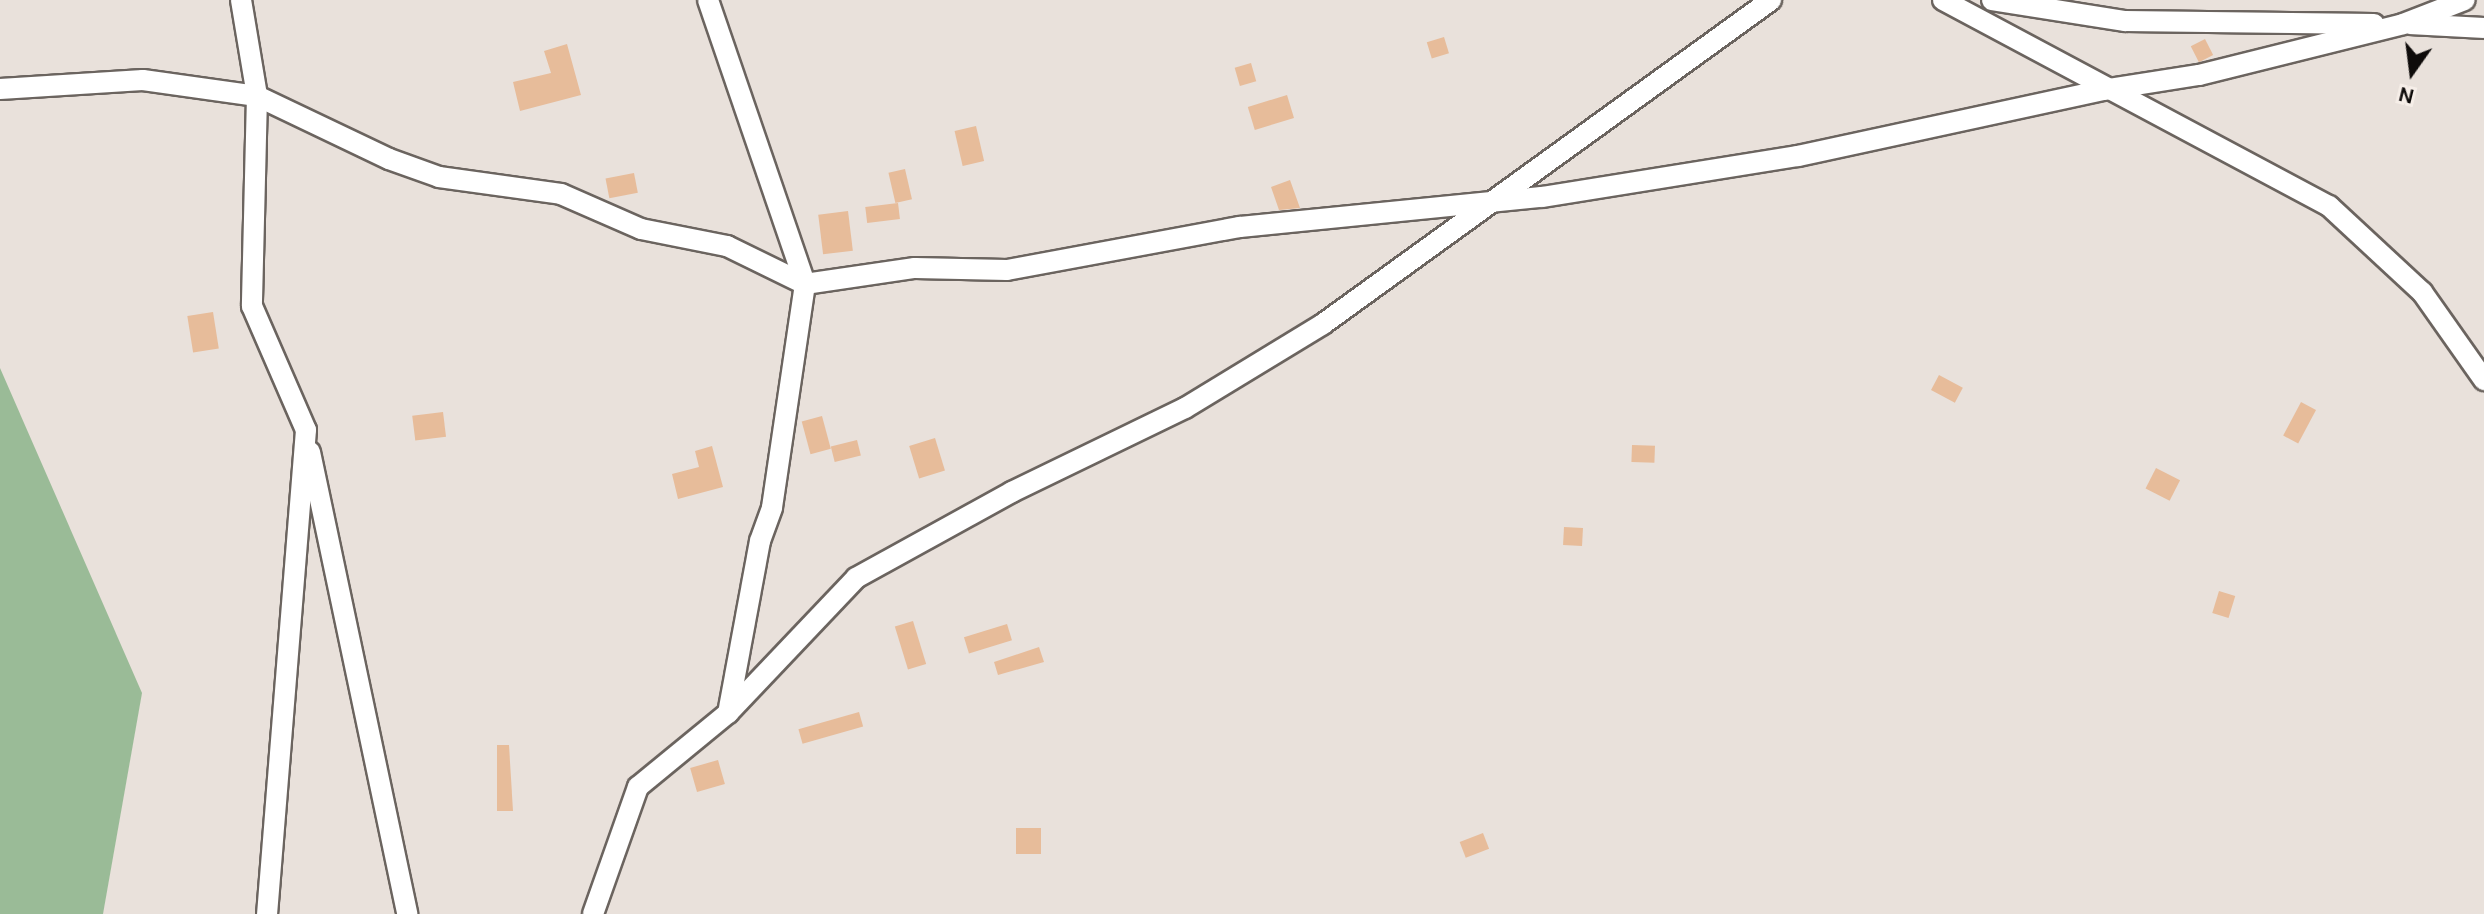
<!DOCTYPE html>
<style>
body{margin:0}
#map{position:relative;width:2484px;height:914px;overflow:hidden;background:#e9e1db;font-family:Karla,sans-serif}
div>[style]{position:absolute}
[style*='--x']{left:calc(var(--x)*1px);top:calc(var(--y)*1px);width:calc(var(--w)*1px);rotate:calc(var(--a)*1deg)}
.green>*{inset:0;background:#9abb97}
.building>*{inset:0;background:#e7bc9a;transform-origin:0 0}
.roads{filter:drop-shadow(2px 0 #6b645f) drop-shadow(-2px 0 #6b645f) drop-shadow(0 2px #6b645f) drop-shadow(0 -2px #6b645f)}
.minor>*{height:20px;margin:-10px;padding:0 10px;transform-origin:10px;border-radius:10px;background:#fff}
span{translate:-50% -50%;white-space:nowrap;text-align:center;line-height:1.15;-webkit-text-stroke:6px #f6eee8;paint-order:stroke}
.north{position:absolute;left:2372px;top:32px;width:80px;height:80px;-webkit-text-stroke:6px #f6eee8;paint-order:stroke;rotate:194deg;font-size:22px;font-weight:700;line-height:32px;text-align:center;color:#0e0b0a}
.north::after{content:'';display:block;margin:auto;width:28px;height:36px;background:#0e0b0a;clip-path:polygon(50% 0,100% 100%,50% 72%,0 100%)}
</style>
<div id="map">
<div class="green">
<div style="clip-path:polygon(0 368px,142px 693px,103px 914px,0 914px)"></div>
</div>
<div class="building">
<div style="left:1444px;top:37px;width:17px;height:18px;rotate:73deg"></div>
<div style="left:2205px;top:39px;width:18px;height:16px;rotate:63deg"></div>
<div style="clip-path:polygon(567px 44px,581px 95px,520px 111px,513px 82px,551px 73px,544px 51px)"></div>
<div style="left:1251px;top:63px;width:19px;height:17px;rotate:74deg"></div>
<div style="left:1287px;top:95px;width:24px;height:41px;rotate:73deg"></div>
<div style="left:976px;top:126px;width:36px;height:22px;rotate:77deg"></div>
<div style="left:905px;top:169px;width:31px;height:17px;rotate:77deg"></div>
<div style="left:634px;top:173px;width:20px;height:29px;rotate:79deg"></div>
<div style="clip-path:polygon(1290px 180px,1300px 208px,1279px 210px,1271px 187px)"></div>
<div style="left:898px;top:203px;width:16px;height:33px;rotate:83deg"></div>
<div style="left:848px;top:211px;width:40px;height:30px;rotate:83deg"></div>
<div style="left:213px;top:312px;width:37px;height:26px;rotate:81deg"></div>
<div style="left:1939px;top:375px;width:27px;height:17px;rotate:28deg"></div>
<div style="left:2301px;top:402px;width:17px;height:38px;rotate:28deg"></div>
<div style="left:443px;top:412px;width:25px;height:31px;rotate:83deg"></div>
<div style="left:822px;top:416px;width:34px;height:21px;rotate:75deg"></div>
<div style="left:935px;top:438px;width:34px;height:27px;rotate:73deg"></div>
<div style="left:857px;top:440px;width:16px;height:27px;rotate:76deg"></div>
<div style="left:1632px;top:445px;width:23px;height:17px;rotate:2deg"></div>
<div style="clip-path:polygon(712px 446px,723px 487px,678px 499px,672px 474px,699px 467px,695px 451px)"></div>
<div style="left:2156px;top:468px;width:27px;height:23px;rotate:27deg"></div>
<div style="left:1564px;top:527px;width:19px;height:18px;rotate:3deg"></div>
<div style="left:2219px;top:591px;width:17px;height:23px;rotate:17deg"></div>
<div style="left:913px;top:621px;width:45px;height:19px;rotate:73deg"></div>
<div style="left:1007px;top:624px;width:17px;height:45px;rotate:73deg"></div>
<div style="clip-path:polygon(1039px 647px,1044px 662px,998px 675px,994px 662px)"></div>
<div style="left:859px;top:712px;width:15px;height:63px;rotate:74deg"></div>
<div style="clip-path:polygon(497px 745px,509px 745px,513px 811px,497px 811px)"></div>
<div style="left:718px;top:760px;width:25px;height:29px;rotate:74deg"></div>
<div style="left:1016px;top:828px;width:25px;height:26px"></div>
<div style="left:1483px;top:833px;width:17px;height:25px;rotate:69deg"></div>
</div>
<div class="roads">
<div class="minor">
<div style="--x:241;--y:0;--w:97;--a:80.5"></div>
<div style="--x:257;--y:96;--w:210;--a:91.4"></div>
<div style="--x:252;--y:306;--w:135;--a:66.5"></div>
<div style="--x:306;--y:430;--w:486;--a:94.6"></div>
<div style="--x:708;--y:0;--w:300;--a:71.1"></div>
<div style="--x:805;--y:284;--w:226;--a:98.4"></div>
<div style="--x:772;--y:508;--w:35;--a:110"></div>
<div style="--x:760;--y:541;--w:175;--a:100.5"></div>
<div style="--x:1943;--y:0;--w:438;--a:28.1"></div>
<div style="--x:2329;--y:206;--w:127;--a:42.8"></div>
<div style="--x:2422;--y:292;--w:108;--a:54.8"></div>
<div style="--x:1992;--y:0;--w:135;--a:9"></div>
<div style="--x:2125;--y:21;--w:249;--a:0.7"></div>
<div style="--x:2410;--y:24;--w:74;--a:3.1"></div>
<div style="--x:0;--y:89;--w:143;--a:-3.6"></div>
<div style="--x:143;--y:80;--w:115;--a:8"></div>
<div style="--x:257;--y:96;--w:146;--a:25.5"></div>
<div style="--x:389;--y:159;--w:53;--a:19.8"></div>
<div style="--x:439;--y:177;--w:123;--a:7.9"></div>
<div style="--x:561;--y:194;--w:87;--a:23.6"></div>
<div style="--x:641;--y:229;--w:88;--a:11.2"></div>
<div style="--x:727;--y:246;--w:87;--a:26"></div>
<div style="--x:805;--y:284;--w:111;--a:-8.3"></div>
<div style="--x:915;--y:268;--w:92;--a:1.2"></div>
<div style="--x:1007;--y:270;--w:237;--a:-10.5"></div>
<div style="--x:1240;--y:227;--w:303;--a:-5.7"></div>
<div style="--x:1542;--y:197;--w:259;--a:-9.1"></div>
<div style="--x:1798;--y:156;--w:312;--a:-12.2"></div>
<div style="--x:2103;--y:90;--w:97;--a:-8.9"></div>
<div style="--x:2199;--y:75;--w:210;--a:-14"></div>
<div style="--x:2403;--y:24;--w:66;--a:-21.2"></div>
<div style="--x:310;--y:452;--w:472;--a:78.1"></div>
<div style="--x:593;--y:914;--w:135;--a:-70.5"></div>
<div style="--x:638;--y:787;--w:117;--a:-39.4"></div>
<div style="--x:728;--y:713;--w:186;--a:-46.5"></div>
<div style="--x:856;--y:578;--w:178;--a:-28.9"></div>
<div style="--x:1012;--y:492;--w:192;--a:-25.9"></div>
<div style="--x:1185;--y:408;--w:162;--a:-31.3"></div>
<div style="--x:1323;--y:324;--w:553;--a:-35.87"></div>
</div>
</div>
<div class="north">N</div>
</div>
